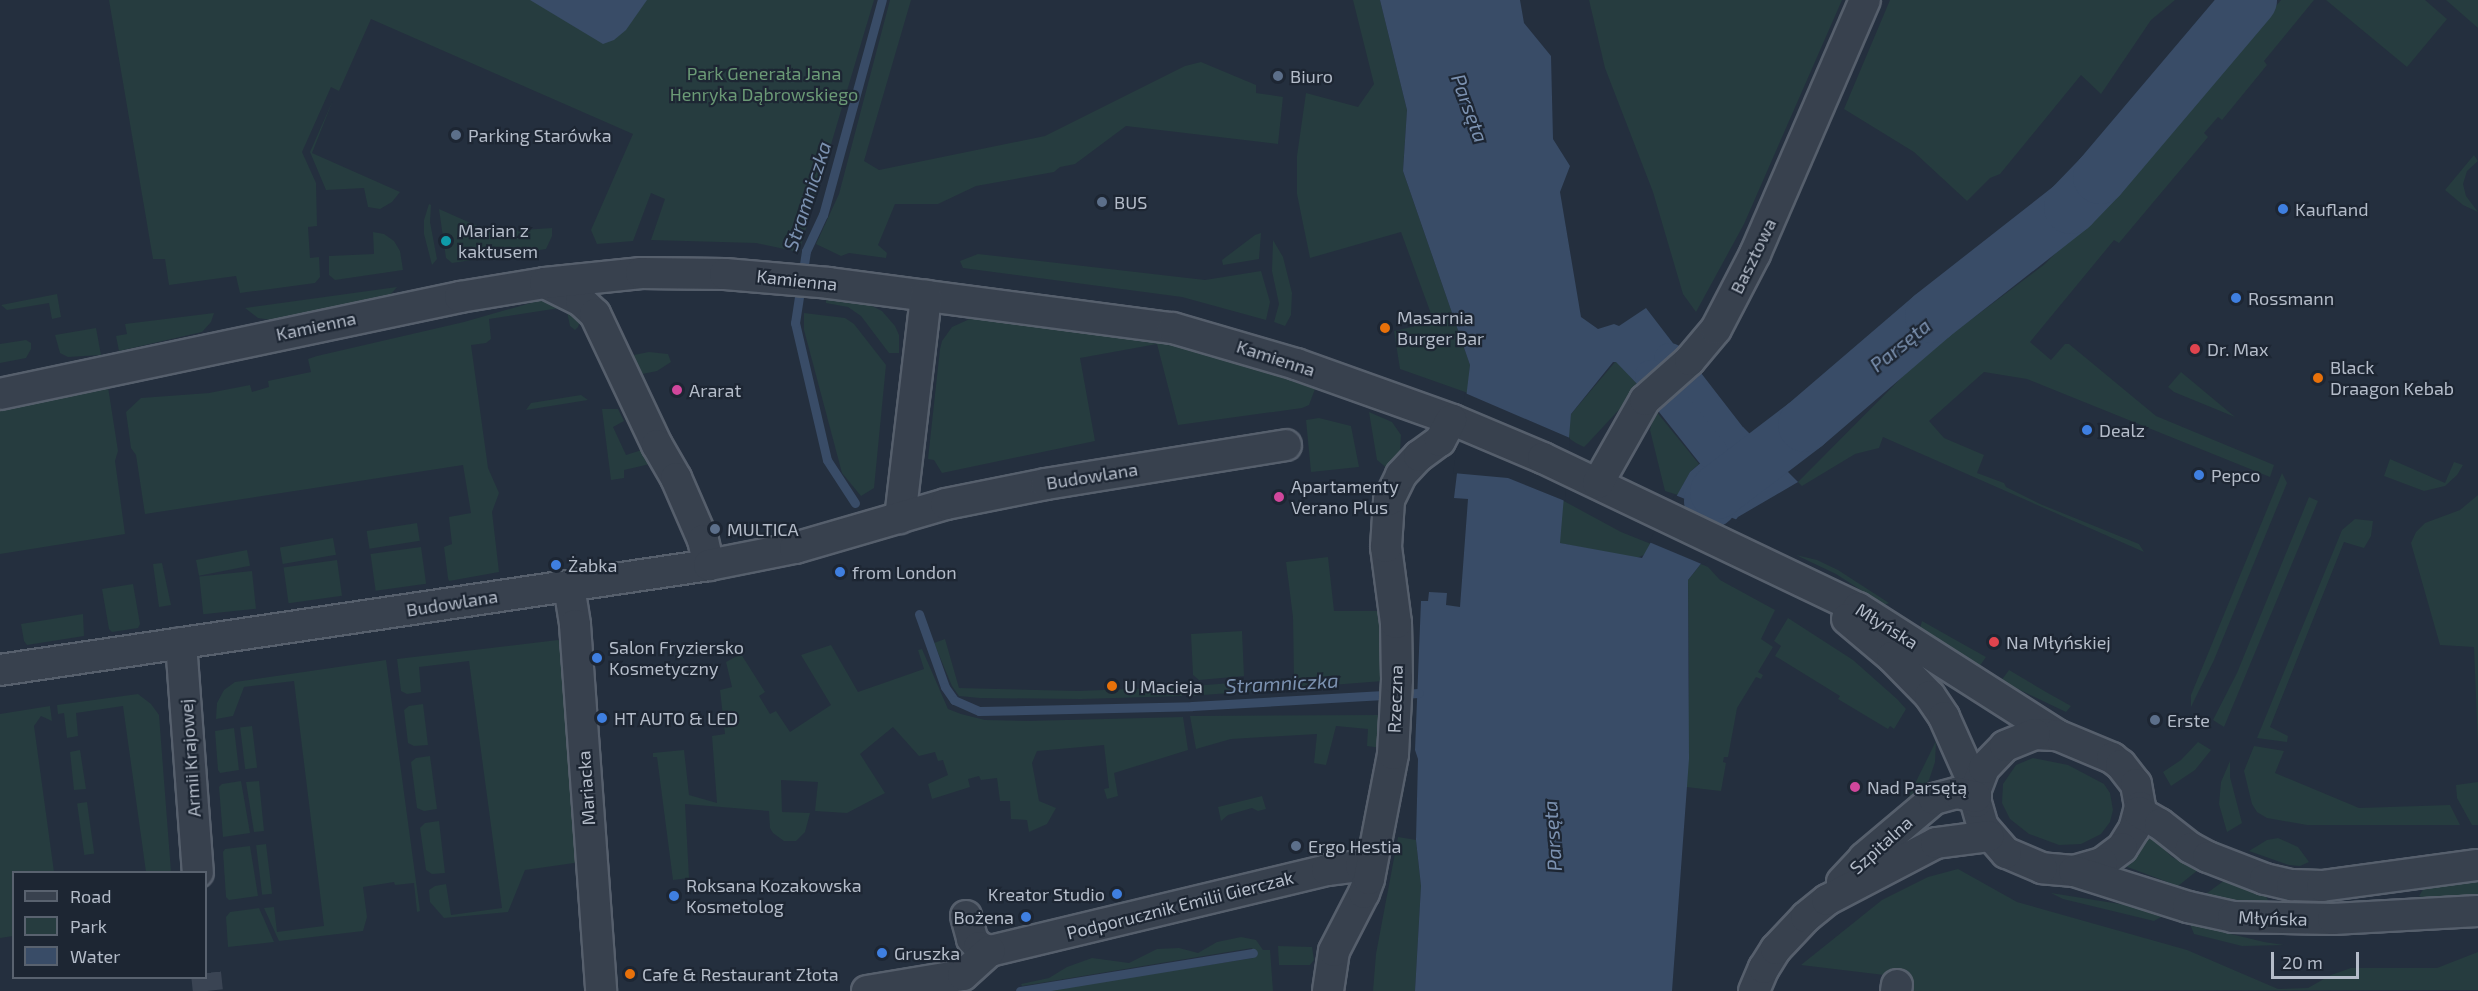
<!DOCTYPE html>
<meta charset="utf-8">
<style>
body{margin:0}
#map{position:relative;width:2478px;height:991px;overflow:hidden;background:#242f3e;font-family:"Exo 2",sans-serif}
div>[style]{position:absolute}
.green>*{inset:0;background:#263c3f;transform-origin:0 0}
.water>*{inset:0;background:#394c67}
.pier>*{inset:0;background:#242f3e}
.stream>*{height:9px;margin:-4.5px;padding:0 4.5px;transform-origin:4.5px;border-radius:4.5px;background:#394c67}
.canal>*{height:32px;margin:-16px;padding:0 16px;transform-origin:16px;border-radius:16px;background:#394c67}
.river>*{height:54px;margin:-27px;padding:0 27px;transform-origin:27px;border-radius:27px;background:#394c67}
.minor-tunnel>*{height:30px;margin-top:-15px;transform-origin:0;background:repeating-linear-gradient(90deg,#3a4453 0 30px,transparent 0 45px)}
.roads{filter:drop-shadow(2px 0 #565f6c) drop-shadow(-2px 0 #565f6c) drop-shadow(0 2px #565f6c) drop-shadow(0 -2px #565f6c)}
.minor>*{height:30px;margin:-15px;padding:0 15px;transform-origin:15px;border-radius:15px;background:#38414e}
.dots>*{width:16px;height:16px;translate:-50% -50%;box-sizing:border-box;border:3px solid #1d2633;border-radius:50%}
span{translate:-50% -50%;white-space:nowrap;text-align:center;line-height:1.15;-webkit-text-stroke:4.5px #1d2633;paint-order:stroke}
.park-label{font-size:18px;color:#6b9a76}
.poi-label{font-size:18px;color:#b4bcc9}
.left{translate:0 -50%;text-align:left}
.right{translate:-100% -50%;text-align:right}
.street-label{font-size:18px;color:#b4bcc9}
.water-label{font-size:20px;color:#7c92b1;font-style:italic}
.legend{position:absolute;left:12px;top:871px;width:195px;height:108px;box-sizing:border-box;background:#1d2633;border:2px solid #59626f;margin:0;padding:8px 10px;list-style:none;font-size:18px;color:#b4bcc9}
.legend li{display:flex;align-items:center;gap:12px;height:30px}
.legend b{width:30px;border:2px solid #59626f}
.scale{position:absolute;left:2271px;top:952px;width:88px;height:27px;box-sizing:border-box;border:3px solid #b4bcc9;border-top:0;padding-left:8px;font-size:18px;line-height:21px;white-space:nowrap;color:#b4bcc9;-webkit-text-stroke:4px #1d2633;paint-order:stroke}
</style>
<div id="map">
<div class="green">
<div style="clip-path:polygon(109px 0,874px 0,799px 252px,756px 243px,651px 240px,665px 199px,651px 193px,633px 241px,597px 244px,591px 230px,633px 134px,371px 19px,339px 91px,331px 87px,302px 152px,316px 183px,317px 226px,308px 227px,310px 258px,319px 257px,320px 277px,315px 283px,240px 293px,236px 276px,169px 285px,165px 259px,153px 259px)"></div>
<div style="clip-path:polygon(890px 0,911px 0,864px 161px,879px 170px,1045px 136px,1185px 66px,1201px 62px,1256px 85px,1256px 93px,1283px 97px,1278px 144px,1126px 126px,1075px 164px,1060px 167px,1054px 172px,976px 186px,938px 204px,895px 204px,878px 245px,887px 253px,886px 258px,849px 253px,841px 256px,816px 244px,839px 194px)"></div>
<div style="clip-path:polygon(1353px 0,1380px 0,1407px 110px,1403px 171px,1470px 365px,1468px 393px,1400px 369px,1394px 331px,1434px 322px,1401px 232px,1310px 258px,1297px 194px,1297px 156px,1306px 93px,1358px 107px,1374px 84px)"></div>
<div style="clip-path:polygon(1589px 0,1842px 0,1744px 224px,1696px 312px,1683px 294px,1653px 192px,1605px 68px)"></div>
<div style="clip-path:polygon(1890px 0,2175px 0,2151px 20px,2101px 94px,2081px 75px,2000px 174px,1990px 178px,1967px 201px,1914px 152px,1844px 109px)"></div>
<div style="clip-path:polygon(2281px 0,2314px 0,2264px 61px,2267px 65px,2222px 120px,2218px 117px,2204px 133px,2208px 137px,2119px 243px,2114px 240px,2030px 342px,2051px 360px,2065px 344px,2069px 344px,2156px 416px,2274px 465px,2270px 477px,2027px 379px,1984px 372px,1929px 421px,1944px 438px,1984px 455px,1977px 473px,2004px 483px,2006px 487px,2040px 504px,2139px 544px,2144px 552px,1883px 437px,1879px 448px,1855px 454px,1802px 486px,1798px 482px,1925px 354px,2045px 264px,2118px 189px)"></div>
<div style="clip-path:polygon(2326px 0,2425px 0,2447px 19px,2407px 67px)"></div>
<div style="clip-path:polygon(2446px 0,2478px 0,2478px 28px)"></div>
<div style="clip-path:polygon(333px 100px,312px 153px,400px 192px,392px 202px,380px 209px,368px 207px,364px 188px,326px 190px,310px 152px)"></div>
<div style="clip-path:polygon(2474px 155px,2478px 161px,2467px 171px,2463px 184px,2466px 196px,2478px 212px,2463px 205px,2445px 190px)"></div>
<div style="clip-path:polygon(429px 204px,431px 205px,430px 222px,437px 259px,432px 265px,424px 234px,424px 220px)"></div>
<div style="clip-path:polygon(439px 209px,491px 232px,552px 228px,552px 236px,546px 249px,452px 263px,446px 258px)"></div>
<div style="clip-path:polygon(373px 232px,384px 234px,394px 241px,400px 251px,403px 270px,335px 280px,329px 275px,329px 256px,374px 254px)"></div>
<div style="clip-path:polygon(1261px 233px,1259px 259px,1223px 265px,1222px 260px,1255px 235px)"></div>
<div style="clip-path:polygon(1273px 240px,1283px 257px,1292px 293px,1291px 315px,1285px 326px,1274px 322px,1279px 304px,1272px 271px)"></div>
<div style="clip-path:polygon(978px 254px,1205px 280px,1261px 271px,1270px 302px,1266px 320px,1182px 297px,963px 268px,960px 261px)"></div>
<div style="clip-path:polygon(397px 287px,391px 294px,271px 320px,258px 318px,245px 308px)"></div>
<div style="clip-path:polygon(57px 294px,61px 317px,52px 319px,49px 303px,7px 310px,1px 305px)"></div>
<div style="clip-path:polygon(555px 296px,576px 312px,580px 321px,578px 327px,575px 330px,570px 326px,566px 307px,489px 319px,491px 339px,486px 343px,471px 345px,488px 468px,499px 493px,492px 512px,499px 572px,449px 581px,448px 578px,444px 547px,452px 544px,449px 517px,471px 513px,463px 465px,145px 514px,136px 455px,131px 448px,126px 412px,141px 398px,209px 393px,250px 385px,252px 392px,269px 387px,268px 381px,311px 372px,308px 359px,317px 356px,464px 322px)"></div>
<div style="clip-path:polygon(826px 299px,868px 304px,882px 311px,895px 326px,899px 335px,899px 353px,889px 353px,861px 316px,848px 307px,826px 303px)"></div>
<div style="clip-path:polygon(214px 313px,211px 322px,202px 332px,119px 351px,116px 336px,127px 334px,125px 324px)"></div>
<div style="clip-path:polygon(804px 313px,845px 318px,854px 324px,886px 365px,874px 488px,861px 496px,842px 473px,804px 330px)"></div>
<div style="clip-path:polygon(972px 318px,1168px 343px,1243px 364px,1315px 389px,1309px 405px,1302px 408px,1178px 425px,1157px 344px,1080px 358px,1095px 441px,942px 473px,934px 460px,928px 459px,940px 349px,942px 341px,952px 327px)"></div>
<div style="clip-path:polygon(96px 328px,101px 355px,68px 357px,60px 353px,55px 335px)"></div>
<div style="clip-path:polygon(26px 340px,31px 343px,31px 349px,26px 358px,0 363px,0 344px)"></div>
<div style="clip-path:polygon(649px 352px,668px 354px,671px 362px,657px 371px,637px 375px,629px 356px)"></div>
<div style="clip-path:polygon(1616px 361px,1640px 387px,1589px 442px,1584px 447px,1576px 443px,1567px 437px,1571px 414px)"></div>
<div style="clip-path:polygon(2181px 372px,2235px 417px,2174px 392px,2168px 387px)"></div>
<div style="clip-path:polygon(108px 387px,118px 451px,115px 461px,125px 534px,0 554px,0 411px)"></div>
<div style="clip-path:polygon(581px 395px,588px 400px,526px 410px,531px 403px)"></div>
<div style="clip-path:polygon(602px 409px,618px 409px,624px 421px,613px 427px,626px 455px,645px 449px,654px 463px,624px 470px,624px 478px,611px 480px)"></div>
<div style="clip-path:polygon(1655px 410px,1699px 464px,1690px 472px,1678px 495px,1665px 491px,1650px 430px)"></div>
<div style="clip-path:polygon(1369px 412px,1392px 422px,1401px 435px,1400px 452px,1388px 469px,1377px 460px)"></div>
<div style="clip-path:polygon(1319px 418px,1351px 426px,1359px 467px,1311px 472px,1306px 420px)"></div>
<div style="clip-path:polygon(2390px 459px,2445px 483px,2454px 462px,2463px 465px,2457px 475px,2445px 486px,2424px 491px,2384px 476px)"></div>
<div style="clip-path:polygon(2282px 473px,2287px 483px,2214px 660px,2191px 707px,2191px 695px)"></div>
<div style="clip-path:polygon(2478px 495px,2478px 747px,2474px 647px,2440px 645px,2411px 543px,2416px 532px,2425px 523px,2460px 510px)"></div>
<div style="clip-path:polygon(2309px 497px,2318px 501px,2224px 727px,2213px 720px,2237px 673px)"></div>
<div style="clip-path:polygon(1562px 500px,1621px 532px,1651px 544px,1646px 554px,1637px 558px,1559px 543px)"></div>
<div style="clip-path:polygon(2355px 519px,2373px 521px,2371px 536px,2364px 548px,2344px 542px,2270px 727px,2288px 736px,2287px 742px,2257px 738px,2342px 530px)"></div>
<div style="left:417px;top:523px;width:18px;height:51px;rotate:81deg"></div>
<div style="left:333px;top:538px;width:17px;height:54px;rotate:80deg"></div>
<div style="left:421px;top:547px;width:37px;height:51px;rotate:82deg"></div>
<div style="left:247px;top:550px;width:16px;height:52px;rotate:79deg"></div>
<div style="clip-path:polygon(1796px 555px,1817px 560px,1838px 570px,1889px 603px,1884px 605px,1836px 574px)"></div>
<div style="clip-path:polygon(1328px 557px,1334px 611px,1382px 611px,1383px 681px,1190px 696px,1189px 689px,1194px 688px,1193px 686px,1294px 678px,1293px 617px,1286px 562px)"></div>
<div style="left:337px;top:560px;width:36px;height:54px;rotate:82deg"></div>
<div style="clip-path:polygon(162px 563px,171px 605px,159px 607px,153px 564px)"></div>
<div style="clip-path:polygon(1701px 564px,1708px 567px,1720px 580px,1775px 610px,1761px 639px,1773px 647px,1758px 672px,1763px 675px,1761px 679px,1756px 677px,1737px 708px,1728px 757px,1724px 757px,1723px 762px,1726px 763px,1721px 791px,1686px 787px,1689px 681px,1688px 580px)"></div>
<div style="left:252px;top:571px;width:38px;height:53px;rotate:84deg"></div>
<div style="clip-path:polygon(133px 584px,140px 624px,138px 628px,112px 632px,109px 629px,102px 589px)"></div>
<div style="clip-path:polygon(83px 614px,84px 636px,27px 645px,24px 641px,21px 624px)"></div>
<div style="clip-path:polygon(1788px 618px,1853px 660px,1897px 699px,1906px 709px,1894px 729px,1890px 726px,1888px 729px,1838px 699px,1840px 696px,1775px 656px,1781px 646px,1774px 641px)"></div>
<div style="clip-path:polygon(1922px 621px,1952px 638px,1986px 657px,1979px 667px,1920px 628px)"></div>
<div style="clip-path:polygon(1242px 631px,1244px 676px,1199px 680px,1193px 675px,1191px 634px)"></div>
<div style="clip-path:polygon(945px 639px,959px 688px,1078px 691px,1182px 687px,1182px 696px,1081px 699px,980px 698px,959px 696px,952px 686px,934px 643px)"></div>
<div style="clip-path:polygon(558px 640px,563px 643px,581px 862px,525px 870px,508px 912px,444px 918px,430px 902px,429px 890px,435px 886px,446px 884px,451px 915px,502px 908px,469px 661px,419px 667px,421px 692px,407px 694px,401px 691px,397px 659px)"></div>
<div style="clip-path:polygon(831px 645px,858px 692px,924px 669px,918px 650px,922px 649px,948px 709px,961px 714px,985px 720px,1028px 721px,1183px 717px,1188px 750px,1114px 773px,1118px 796px,1107px 799px,1104px 789px,1109px 788px,1104px 745px,1037px 751px,1032px 763px,1039px 801px,1056px 808px,1047px 824px,1029px 832px,1027px 820px,1011px 819px,1010px 801px,1000px 801px,997px 778px,981px 780px,979px 776px,968px 779px,970px 787px,932px 799px,928px 784px,948px 775px,943px 760px,938px 761px,935px 752px,919px 756px,893px 727px,860px 754px,885px 793px,847px 813px,815px 811px,818px 782px,781px 780px,782px 812px,810px 813px,805px 832px,796px 841px,784px 841px,773px 833px,770px 828px,769px 811px,685px 804px,689px 878px,673px 880px,657px 757px,653px 757px,653px 753px,684px 750px,689px 795px,717px 803px,712px 736px,725px 734px,720px 690px,732px 687px,726px 662px,741px 654px,765px 692px,759px 696px,770px 714px,776px 711px,790px 732px,831px 705px,801px 655px)"></div>
<div style="clip-path:polygon(386px 660px,420px 911px,417px 912px,414px 883px,395px 885px,394px 882px,363px 887px,367px 917px,363px 931px,279px 941px,264px 908px,274px 907px,277px 932px,324px 926px,294px 681px,244px 687px,233px 716px,216px 719px,217px 703px,224px 690px,235px 682px)"></div>
<div style="clip-path:polygon(2009px 670px,2046px 692px,2071px 706px,2066px 712px,2001px 681px)"></div>
<div style="clip-path:polygon(138px 694px,151px 704px,159px 715px,171px 872px,146px 872px,123px 706px,76px 713px,78px 736px,67px 738px,64px 713px,58px 714px,57px 705px)"></div>
<div style="clip-path:polygon(423px 704px,428px 745px,414px 746px,408px 743px,404px 710px,409px 706px)"></div>
<div style="clip-path:polygon(50px 706px,52px 721px,41px 716px,34px 726px,54px 872px,14px 872px,13px 936px,0 938px,0 714px)"></div>
<div style="clip-path:polygon(1382px 715px,1382px 748px,1367px 746px,1368px 729px,1336px 726px,1326px 765px,1314px 763px,1317px 734px,1231px 739px,1196px 749px,1190px 716px)"></div>
<div style="left:252px;top:726px;width:42px;height:12px;rotate:83deg"></div>
<div style="clip-path:polygon(234px 728px,239px 770px,220px 773px,218px 770px,215px 731px)"></div>
<div style="clip-path:polygon(1936px 741px,1935px 762px,1929px 780px,1904px 806px)"></div>
<div style="clip-path:polygon(2198px 742px,2211px 750px,2195px 770px,2171px 786px,2163px 772px,2181px 760px)"></div>
<div style="clip-path:polygon(2254px 746px,2284px 751px,2275px 773px,2359px 808px,2450px 805px,2460px 825px,2307px 825px,2267px 818px,2257px 812px,2252px 804px,2244px 771px)"></div>
<div style="clip-path:polygon(80px 750px,86px 789px,74px 790px,70px 752px)"></div>
<div style="clip-path:polygon(430px 756px,437px 809px,424px 811px,417px 808px,411px 762px,416px 758px)"></div>
<div style="clip-path:polygon(2033px 758px,2068px 765px,2104px 784px,2110px 793px,2113px 810px,2110px 822px,2101px 834px,2081px 844px,2059px 845px,2029px 834px,2010px 819px,2002px 803px,2003px 784px,2016px 765px)"></div>
<div style="clip-path:polygon(2230px 761px,2230px 777px,2242px 823px,2227px 832px,2219px 804px,2221px 782px)"></div>
<div style="clip-path:polygon(241px 781px,250px 833px,223px 837px,219px 787px,222px 784px)"></div>
<div style="clip-path:polygon(259px 781px,264px 831px,254px 832px,246px 782px)"></div>
<div style="clip-path:polygon(2478px 782px,2478px 825px,2472px 825px,2457px 798px,2456px 785px)"></div>
<div style="clip-path:polygon(1262px 796px,1266px 809px,1258px 811px,1252px 808px,1228px 815px,1221px 821px,1218px 807px)"></div>
<div style="left:87px;top:802px;width:52px;height:10px;rotate:82deg"></div>
<div style="clip-path:polygon(439px 821px,445px 873px,432px 874px,426px 870px,420px 828px,425px 823px)"></div>
<div style="clip-path:polygon(2150px 835px,2172px 857px,2198px 870px,2178px 886px,2117px 863px)"></div>
<div style="clip-path:polygon(1398px 837px,1416px 840px,1421px 886px,1415px 991px,1373px 991px,1376px 954px)"></div>
<div style="clip-path:polygon(2278px 838px,2298px 847px,2309px 862px,2300px 866px,2289px 865px,2249px 851px,2267px 840px)"></div>
<div style="left:266px;top:844px;width:50px;height:10px;rotate:83deg"></div>
<div style="clip-path:polygon(250px 846px,258px 896px,229px 900px,226px 897px,223px 852px,225px 849px)"></div>
<div style="clip-path:polygon(1958px 869px,2017px 902px,2187px 950px,2278px 989px,2308px 988px,2331px 975px,2351px 968px,2437px 968px,2478px 952px,2478px 990px,1899px 991px,1901px 977px,1801px 965px,1882px 900px,1928px 877px)"></div>
<div style="clip-path:polygon(2225px 880px,2265px 895px,2268px 900px,2266px 903px,2250px 905px,2203px 896px)"></div>
<div style="clip-path:polygon(2478px 881px,2478px 894px,2425px 899px,2419px 896px,2424px 888px)"></div>
<div style="clip-path:polygon(2051px 893px,2126px 905px,2163px 916px,2154px 921px,2063px 899px)"></div>
<div style="clip-path:polygon(259px 908px,274px 942px,228px 947px,226px 917px,230px 912px)"></div>
<div style="clip-path:polygon(2190px 924px,2264px 942px,2284px 945px,2242px 946px,2194px 934px)"></div>
<div style="clip-path:polygon(1241px 937px,1256px 940px,1263px 950px,1270px 950px,1273px 991px,1041px 991px,1253px 958px,1252px 948px,1022px 986px,1021px 984px,1049px 978px,1067px 967px,1092px 958px,1129px 963px,1157px 949px,1179px 948px,1198px 953px,1217px 942px)"></div>
<div style="clip-path:polygon(1278px 946px,1312px 947px,1314px 960px,1310px 965px,1279px 965px)"></div>
</div>
<div class="water">
<div style="clip-path:polygon(530px 0,647px 0,626px 30px,614px 40px,603px 44px)"></div>
<div style="clip-path:polygon(1380px 0,1520px 0,1524px 23px,1551px 56px,1553px 139px,1570px 166px,1560px 192px,1581px 317px,1598px 329px,1614px 324px,1619px 326px,1646px 308px,1679px 351px,1640px 387px,1616px 362px,1613px 362px,1571px 414px,1560px 543px,1642px 558px,1690px 472px,1743px 427px,1798px 482px,1738px 517px,1688px 580px,1689px 759px,1672px 991px,1415px 991px,1421px 886px,1416px 840px,1418px 759px,1415px 750px,1421px 601px,1428px 601px,1429px 592px,1447px 593px,1446px 605px,1460px 607px,1468px 499px,1454px 498px,1470px 365px,1403px 171px,1407px 110px)"></div>
</div>
<div class="pier">
<div style="clip-path:polygon(1465px 393px,1570px 438px,1565px 501px,1508px 478px,1453px 473px)"></div>
<div style="clip-path:polygon(1675px 495px,1740px 521px,1704px 565px,1649px 542px)"></div>
</div>
<div class="stream">
<div style="left:855px;top:503px;width:51px;rotate:-123.1deg"></div>
<div style="left:827px;top:460px;width:141px;rotate:-103.1deg"></div>
<div style="left:795px;top:323px;width:73px;rotate:-81.3deg"></div>
<div style="left:806px;top:251px;width:40px;rotate:-65deg"></div>
<div style="left:823px;top:215px;width:223px;rotate:-74.7deg"></div>
<div style="left:919px;top:614px;width:77px;rotate:70.4deg"></div>
<div style="left:945px;top:687px;width:16px;rotate:55deg"></div>
<div style="left:954px;top:700px;width:27px;rotate:24deg"></div>
<div style="left:979px;top:711px;width:213px;rotate:-1.3deg"></div>
<div style="left:1192px;top:706px;width:227px;rotate:-3.3deg"></div>
<div style="left:1020px;top:991px;width:236px;rotate:-9.3deg"></div>
</div>
<div class="canal">
<div style="left:1670px;top:359px;width:100px;rotate:52.3deg"></div>
<div style="left:1651px;top:376px;width:98px;rotate:51.6deg"></div>
</div>
<div class="river">
<div style="left:1711px;top:501px;width:11px;rotate:-56deg"></div>
<div style="left:1717px;top:492px;width:111px;rotate:-37.3deg"></div>
<div style="left:1805px;top:425px;width:167px;rotate:-40.6deg"></div>
<div style="left:1932px;top:316px;width:177px;rotate:-38.1deg"></div>
<div style="left:2071px;top:207px;width:42px;rotate:-46deg"></div>
<div style="left:2100px;top:177px;width:232px;rotate:-49.7deg"></div>
</div>
<div class="minor-tunnel">
<div style="left:206px;top:973px;width:18px;rotate:84deg"></div>
</div>
<div class="roads">
<div class="minor">
<div style="left:545px;top:283px;width:40px;rotate:26.6deg"></div>
<div style="left:581px;top:301px;width:19px;rotate:43deg"></div>
<div style="left:595px;top:314px;width:145px;rotate:64.7deg"></div>
<div style="left:657px;top:445px;width:38px;rotate:60deg"></div>
<div style="left:676px;top:478px;width:68px;rotate:66.5deg"></div>
<div style="left:703px;top:540px;width:26px;rotate:77deg"></div>
<div style="left:0;top:394px;width:470px;rotate:-11.9deg"></div>
<div style="left:460px;top:297px;width:86px;rotate:-9.4deg"></div>
<div style="left:545px;top:283px;width:97px;rotate:-5.9deg"></div>
<div style="left:641px;top:273px;width:84px;rotate:0.7deg"></div>
<div style="left:725px;top:274px;width:104px;rotate:4.9deg"></div>
<div style="left:829px;top:283px;width:347px;rotate:7.5deg"></div>
<div style="left:1173px;top:328px;width:128px;rotate:16.3deg"></div>
<div style="left:1296px;top:364px;width:167px;rotate:19.6deg"></div>
<div style="left:1453px;top:420px;width:98px;rotate:22.9deg"></div>
<div style="left:1543px;top:458px;width:349px;rotate:25.5deg"></div>
<div style="left:1858px;top:608px;width:236px;rotate:32.5deg"></div>
<div style="left:1598px;top:483px;width:95px;rotate:-60.5deg"></div>
<div style="left:1645px;top:400px;width:60px;rotate:-41.6deg"></div>
<div style="left:1690px;top:360px;width:40px;rotate:-50deg"></div>
<div style="left:1716px;top:329px;width:85px;rotate:-62.5deg"></div>
<div style="left:1755px;top:254px;width:277px;rotate:-66.6deg"></div>
<div style="left:900px;top:518px;width:224px;rotate:-83.3deg"></div>
<div style="left:569px;top:586px;width:39px;rotate:81deg"></div>
<div style="left:575px;top:625px;width:367px;rotate:85.9deg"></div>
<div style="left:1847px;top:619px;width:59px;rotate:40.2deg"></div>
<div style="left:1892px;top:657px;width:54px;rotate:45.7deg"></div>
<div style="left:1930px;top:696px;width:25px;rotate:56deg"></div>
<div style="left:1944px;top:717px;width:79px;rotate:66deg"></div>
<div style="left:181px;top:643px;width:230px;rotate:85.8deg"></div>
<div style="left:0;top:670px;width:717px;rotate:-8.42deg"></div>
<div style="left:709px;top:565px;width:88px;rotate:-11.2deg"></div>
<div style="left:795px;top:548px;width:157px;rotate:-16.2deg"></div>
<div style="left:946px;top:504px;width:102px;rotate:-11.3deg"></div>
<div style="left:1046px;top:484px;width:243px;rotate:-9.2deg"></div>
<div style="left:2035px;top:734px;width:22px;rotate:3deg"></div>
<div style="left:2057px;top:735px;width:60px;rotate:22.7deg"></div>
<div style="left:2112px;top:758px;width:11px;rotate:38deg"></div>
<div style="left:2121px;top:765px;width:24px;rotate:52deg"></div>
<div style="left:2136px;top:784px;width:23px;rotate:80deg"></div>
<div style="left:2140px;top:807px;width:23px;rotate:105deg"></div>
<div style="left:2134px;top:829px;width:22px;rotate:122deg"></div>
<div style="left:2122px;top:848px;width:25px;rotate:143deg"></div>
<div style="left:2102px;top:863px;width:29px;rotate:164deg"></div>
<div style="left:2074px;top:871px;width:32px;rotate:-175deg"></div>
<div style="left:2042px;top:868px;width:39px;rotate:-157deg"></div>
<div style="left:2006px;top:853px;width:35px;rotate:-131deg"></div>
<div style="left:1983px;top:827px;width:26px;rotate:-106deg"></div>
<div style="left:1976px;top:802px;width:13px;rotate:-90deg"></div>
<div style="left:1976px;top:789px;width:22px;rotate:-69deg"></div>
<div style="left:1984px;top:768px;width:30px;rotate:-46deg"></div>
<div style="left:2005px;top:746px;width:32px;rotate:-22deg"></div>
<div style="left:2139px;top:812px;width:24px;rotate:30deg"></div>
<div style="left:2160px;top:824px;width:39px;rotate:38deg"></div>
<div style="left:2191px;top:848px;width:19px;rotate:28deg"></div>
<div style="left:2208px;top:857px;width:61px;rotate:21.1deg"></div>
<div style="left:2265px;top:879px;width:28px;rotate:13deg"></div>
<div style="left:2292px;top:885px;width:30px;rotate:2deg"></div>
<div style="left:2322px;top:886px;width:157px;rotate:-7.7deg"></div>
<div style="left:2074px;top:871px;width:120px;rotate:17.5deg"></div>
<div style="left:2188px;top:907px;width:46px;rotate:12.5deg"></div>
<div style="left:2233px;top:917px;width:100px;rotate:1.1deg"></div>
<div style="left:2333px;top:919px;width:145px;rotate:-3.2deg"></div>
<div style="left:1842px;top:882px;width:33px;rotate:-47deg"></div>
<div style="left:1864px;top:858px;width:92px;rotate:-40.1deg"></div>
<div style="left:1934px;top:799px;width:24px;rotate:-15deg"></div>
<div style="left:1957px;top:793px;width:19px;rotate:12deg"></div>
<div style="left:966px;top:916px;width:24px;rotate:75deg"></div>
<div style="left:972px;top:939px;width:11px;rotate:49deg"></div>
<div style="left:979px;top:947px;width:12px;rotate:20deg"></div>
<div style="left:990px;top:951px;width:347px;rotate:-13.5deg"></div>
<div style="left:1327px;top:870px;width:34px;rotate:-7deg"></div>
<div style="left:1361px;top:866px;width:10px;rotate:11deg"></div>
<div style="left:867px;top:991px;width:97px;rotate:-9.5deg"></div>
<div style="left:963px;top:975px;width:36px;rotate:-42deg"></div>
<div style="left:1328px;top:991px;width:40px;rotate:-81.5deg"></div>
<div style="left:1334px;top:951px;width:65px;rotate:-62.7deg"></div>
<div style="left:1364px;top:893px;width:15px;rotate:-70deg"></div>
<div style="left:1369px;top:879px;width:127px;rotate:-79.1deg"></div>
<div style="left:1393px;top:754px;width:75px;rotate:-86.9deg"></div>
<div style="left:1397px;top:679px;width:56px;rotate:-91deg"></div>
<div style="left:1396px;top:623px;width:77px;rotate:-97.5deg"></div>
<div style="left:1386px;top:547px;width:47px;rotate:-86.3deg"></div>
<div style="left:1389px;top:500px;width:28px;rotate:-64deg"></div>
<div style="left:1401px;top:475px;width:26px;rotate:-47deg"></div>
<div style="left:1419px;top:456px;width:26px;rotate:-36deg"></div>
<div style="left:1440px;top:441px;width:24px;rotate:-62deg"></div>
<div style="left:1754px;top:991px;width:25px;rotate:-67deg"></div>
<div style="left:1764px;top:968px;width:22px;rotate:-58deg"></div>
<div style="left:1776px;top:949px;width:44px;rotate:-46.8deg"></div>
<div style="left:1806px;top:917px;width:27px;rotate:-39deg"></div>
<div style="left:1827px;top:900px;width:123px;rotate:-27.6deg"></div>
<div style="left:1936px;top:843px;width:53px;rotate:-7.5deg"></div>
<div style="left:1896px;top:991px;width:6px;rotate:-81deg"></div>
</div>
</div>
<div class="dots">
<div style="left:1278px;top:76px;background:#5c6f8a"></div>
<div style="left:456px;top:135px;background:#5c6f8a"></div>
<div style="left:1102px;top:202px;background:#5c6f8a"></div>
<div style="left:2283px;top:209px;background:#3f7fe0"></div>
<div style="left:446px;top:241px;background:#0f9aa8"></div>
<div style="left:2236px;top:298px;background:#3f7fe0"></div>
<div style="left:1385px;top:328px;background:#e8710a"></div>
<div style="left:2195px;top:349px;background:#e0444e"></div>
<div style="left:2318px;top:378px;background:#e8710a"></div>
<div style="left:677px;top:390px;background:#d1479c"></div>
<div style="left:2087px;top:430px;background:#3f7fe0"></div>
<div style="left:2199px;top:475px;background:#3f7fe0"></div>
<div style="left:1279px;top:497px;background:#d1479c"></div>
<div style="left:715px;top:529px;background:#5c6f8a"></div>
<div style="left:556px;top:565px;background:#3f7fe0"></div>
<div style="left:840px;top:572px;background:#3f7fe0"></div>
<div style="left:1994px;top:642px;background:#e0444e"></div>
<div style="left:597px;top:658px;background:#3f7fe0"></div>
<div style="left:1112px;top:686px;background:#e8710a"></div>
<div style="left:602px;top:718px;background:#3f7fe0"></div>
<div style="left:2155px;top:720px;background:#5c6f8a"></div>
<div style="left:1855px;top:787px;background:#d1479c"></div>
<div style="left:1296px;top:846px;background:#5c6f8a"></div>
<div style="left:1117px;top:894px;background:#3f7fe0"></div>
<div style="left:674px;top:896px;background:#3f7fe0"></div>
<div style="left:1026px;top:917px;background:#3f7fe0"></div>
<div style="left:882px;top:953px;background:#3f7fe0"></div>
<div style="left:630px;top:974px;background:#e8710a"></div>
</div>
<div class="park-label">
<span style="left:764px;top:84px">Park Generała Jana<br>Henryka Dąbrowskiego</span>
</div>
<div class="poi-label">
<span class="left" style="left:1290px;top:76px">Biuro</span>
<span class="left" style="left:468px;top:135px">Parking Starówka</span>
<span class="left" style="left:1114px;top:202px">BUS</span>
<span class="left" style="left:2295px;top:209px">Kaufland</span>
<span class="left" style="left:458px;top:241px">Marian z<br>kaktusem</span>
<span class="left" style="left:2248px;top:298px">Rossmann</span>
<span class="left" style="left:1397px;top:328px">Masarnia<br>Burger Bar</span>
<span class="left" style="left:2207px;top:349px">Dr. Max</span>
<span class="left" style="left:2330px;top:378px">Black<br>Draagon Kebab</span>
<span class="left" style="left:689px;top:390px">Ararat</span>
<span class="left" style="left:2099px;top:430px">Dealz</span>
<span class="left" style="left:2211px;top:475px">Pepco</span>
<span class="left" style="left:1291px;top:497px">Apartamenty<br>Verano Plus</span>
<span class="left" style="left:727px;top:529px">MULTICA</span>
<span class="left" style="left:568px;top:565px">Żabka</span>
<span class="left" style="left:852px;top:572px">from London</span>
<span class="left" style="left:2006px;top:642px">Na Młyńskiej</span>
<span class="left" style="left:609px;top:658px">Salon Fryziersko<br>Kosmetyczny</span>
<span class="left" style="left:1124px;top:686px">U Macieja</span>
<span class="left" style="left:614px;top:718px">HT AUTO &amp; LED</span>
<span class="left" style="left:2167px;top:720px">Erste</span>
<span class="left" style="left:1867px;top:787px">Nad Parsętą</span>
<span class="left" style="left:1308px;top:846px">Ergo Hestia</span>
<span class="left" style="left:686px;top:896px">Roksana Kozakowska<br>Kosmetolog</span>
<span class="right" style="left:1105px;top:894px">Kreator Studio</span>
<span class="right" style="left:1014px;top:917px">Bożena</span>
<span class="left" style="left:894px;top:953px">Gruszka</span>
<span class="left" style="left:642px;top:974px">Cafe &amp; Restaurant Złota</span>
</div>
<div class="street-label">
<span style="left:1753px;top:256px;rotate:-64deg">Basztowa</span>
<span style="left:797px;top:280px;rotate:6deg">Kamienna</span>
<span style="left:316px;top:326px;rotate:-12deg">Kamienna</span>
<span style="left:1276px;top:358px;rotate:18deg">Kamienna</span>
<span style="left:1092px;top:476px;rotate:-9deg">Budowlana</span>
<span style="left:452px;top:603px;rotate:-9deg">Budowlana</span>
<span style="left:1887px;top:626px;rotate:32deg">Młyńska</span>
<span style="left:1395px;top:699px;rotate:-88deg">Rzeczna</span>
<span style="left:190px;top:758px;rotate:-94deg">Armii Krajowej</span>
<span style="left:586px;top:788px;rotate:-94deg">Mariacka</span>
<span style="left:1881px;top:845px;rotate:-42deg">Szpitalna</span>
<span style="left:1180px;top:905px;rotate:-14deg">Podporucznik Emilii Gierczak</span>
<span style="left:2273px;top:918px;rotate:2deg">Młyńska</span>
</div>
<div class="water-label">
<span style="left:1470px;top:108px;rotate:70deg">Parsęta</span>
<span style="left:807px;top:196px;rotate:-72deg">Stramniczka</span>
<span style="left:1900px;top:345px;rotate:-39deg">Parsęta</span>
<span style="left:1282px;top:683px;rotate:-3deg">Stramniczka</span>
<span style="left:1552px;top:836px;rotate:-94deg">Parsęta</span>
</div>
<ul class="legend">
<li><b style="height:8px;background:#38414e"></b>Road</li>
<li><b style="height:16px;background:#263c3f"></b>Park</li>
<li><b style="height:16px;background:#394c67"></b>Water</li>
</ul>
<div class="scale">20 m</div>
</div>
